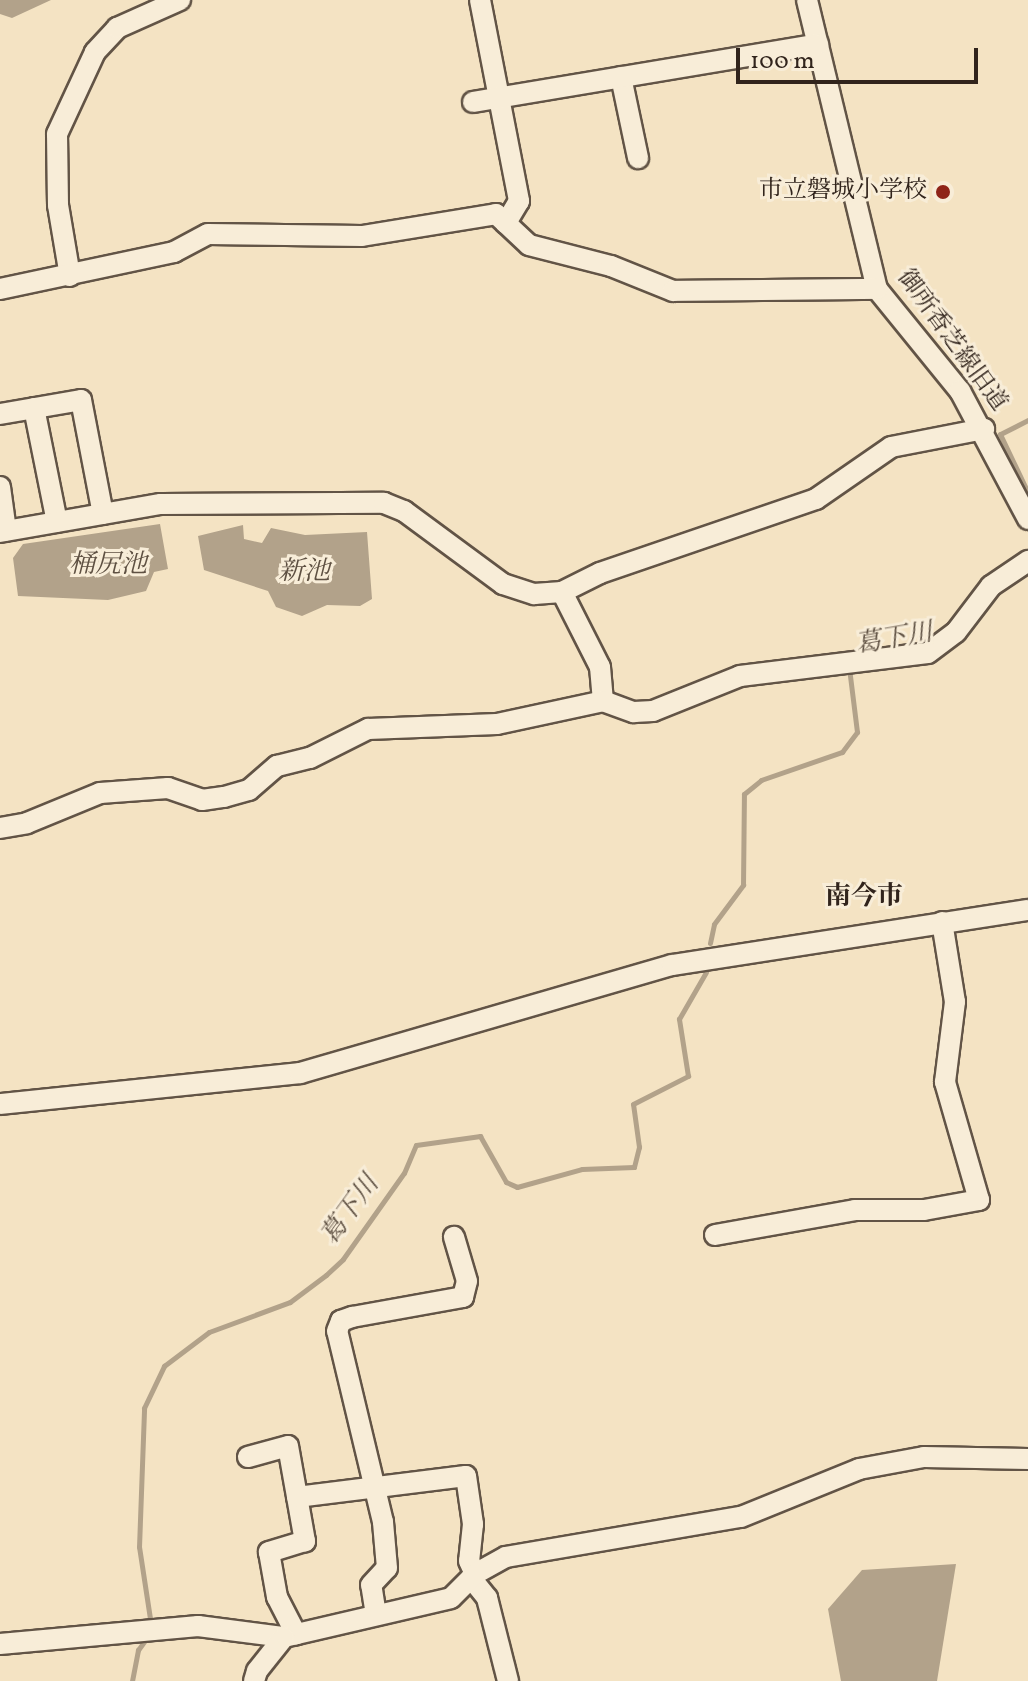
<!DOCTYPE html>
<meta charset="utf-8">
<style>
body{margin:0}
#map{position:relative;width:1028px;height:1681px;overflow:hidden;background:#f4e3c3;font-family:Vollkorn,"Noto Serif JP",serif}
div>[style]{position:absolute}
.water>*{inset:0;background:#b2a28a}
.stream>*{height:5px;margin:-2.5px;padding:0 2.5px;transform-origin:2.5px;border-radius:2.5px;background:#b2a28a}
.roads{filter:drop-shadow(2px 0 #625446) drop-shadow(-2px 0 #625446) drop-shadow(0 2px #625446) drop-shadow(0 -2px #625446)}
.minor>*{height:20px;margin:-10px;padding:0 10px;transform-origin:10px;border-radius:10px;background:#f8edd8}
.dots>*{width:22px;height:22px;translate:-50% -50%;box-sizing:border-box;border:4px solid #f8edd8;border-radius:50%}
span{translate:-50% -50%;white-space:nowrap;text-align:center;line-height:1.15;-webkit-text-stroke:6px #f8edd8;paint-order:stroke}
.poi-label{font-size:24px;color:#31241c}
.right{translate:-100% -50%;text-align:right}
.street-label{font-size:24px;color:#31241c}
.water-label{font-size:26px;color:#5e5042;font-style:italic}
.neighbourhood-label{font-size:26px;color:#31241c;font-weight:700}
.scale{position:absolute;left:736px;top:48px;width:242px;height:36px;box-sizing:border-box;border:4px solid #31241c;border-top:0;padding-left:10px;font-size:24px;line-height:28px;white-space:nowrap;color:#31241c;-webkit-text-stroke:6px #f8edd8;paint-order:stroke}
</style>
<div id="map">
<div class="water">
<div style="clip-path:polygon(0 0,51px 0,12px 18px,0 14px)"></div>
<div style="clip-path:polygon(160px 524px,168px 569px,154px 572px,146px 591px,108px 600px,18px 596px,13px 558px,23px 544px)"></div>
<div style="clip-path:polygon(243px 525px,244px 539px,262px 543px,271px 528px,305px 535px,367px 532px,372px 599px,360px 606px,327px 605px,302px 616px,276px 607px,268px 591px,204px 570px,198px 536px)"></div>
<div style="clip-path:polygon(956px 1564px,937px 1681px,841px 1681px,828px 1609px,862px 1570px)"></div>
</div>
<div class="stream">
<div style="left:1028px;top:420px;width:31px;rotate:153deg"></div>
<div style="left:1000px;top:434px;width:65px;rotate:64.6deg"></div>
<div style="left:934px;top:658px;width:37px;rotate:-36deg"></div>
<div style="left:710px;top:943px;width:19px;rotate:-78deg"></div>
<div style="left:714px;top:924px;width:49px;rotate:-53.4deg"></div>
<div style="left:743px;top:885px;width:91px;rotate:-89.4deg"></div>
<div style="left:744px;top:794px;width:22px;rotate:-39deg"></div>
<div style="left:761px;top:780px;width:86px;rotate:-19.1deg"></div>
<div style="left:842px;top:752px;width:25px;rotate:-53deg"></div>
<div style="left:857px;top:732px;width:64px;rotate:-97.1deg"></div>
<div style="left:151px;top:1625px;width:79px;rotate:-98.7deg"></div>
<div style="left:139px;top:1547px;width:139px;rotate:-87.9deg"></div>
<div style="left:144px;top:1408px;width:47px;rotate:-64.5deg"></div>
<div style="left:164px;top:1366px;width:56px;rotate:-37.1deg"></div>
<div style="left:209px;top:1332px;width:86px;rotate:-20.3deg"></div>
<div style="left:290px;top:1302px;width:45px;rotate:-36.9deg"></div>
<div style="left:326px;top:1275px;width:23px;rotate:-43deg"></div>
<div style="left:343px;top:1259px;width:105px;rotate:-54.7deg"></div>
<div style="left:404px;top:1173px;width:30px;rotate:-67deg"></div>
<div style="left:416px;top:1145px;width:65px;rotate:-8deg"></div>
<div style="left:480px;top:1136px;width:53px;rotate:60.5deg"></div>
<div style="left:506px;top:1182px;width:12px;rotate:24deg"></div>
<div style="left:517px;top:1187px;width:67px;rotate:-15.5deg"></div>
<div style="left:582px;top:1169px;width:52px;rotate:-2.2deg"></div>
<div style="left:634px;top:1167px;width:21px;rotate:-76deg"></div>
<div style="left:639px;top:1147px;width:43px;rotate:-97.9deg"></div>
<div style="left:633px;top:1104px;width:62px;rotate:-27deg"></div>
<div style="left:688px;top:1076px;width:58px;rotate:-99deg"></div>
<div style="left:679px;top:1019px;width:54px;rotate:-60.1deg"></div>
<div style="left:132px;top:1681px;width:32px;rotate:-79deg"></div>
<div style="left:138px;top:1650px;width:19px;rotate:-54deg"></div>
</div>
<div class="roads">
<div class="minor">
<div style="left:480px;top:0;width:205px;rotate:79deg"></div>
<div style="left:519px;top:201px;width:26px;rotate:121deg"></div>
<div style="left:807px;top:0;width:297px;rotate:76.4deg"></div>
<div style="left:877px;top:289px;width:132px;rotate:50.9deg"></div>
<div style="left:960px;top:391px;width:145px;rotate:62deg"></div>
<div style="left:621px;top:77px;width:83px;rotate:78.1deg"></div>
<div style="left:473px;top:102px;width:350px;rotate:-9.5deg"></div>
<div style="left:70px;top:276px;width:72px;rotate:-99.6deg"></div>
<div style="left:58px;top:205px;width:71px;rotate:-90.8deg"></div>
<div style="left:57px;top:134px;width:90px;rotate:-65.1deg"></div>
<div style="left:95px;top:52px;width:33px;rotate:-47deg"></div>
<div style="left:117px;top:28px;width:69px;rotate:-24deg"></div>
<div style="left:0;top:289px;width:178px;rotate:-12deg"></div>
<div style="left:174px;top:252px;width:38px;rotate:-28deg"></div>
<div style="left:208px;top:234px;width:154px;rotate:0.7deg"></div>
<div style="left:362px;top:236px;width:136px;rotate:-9.3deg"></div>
<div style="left:496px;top:214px;width:45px;rotate:43.2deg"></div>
<div style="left:529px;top:245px;width:85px;rotate:14.4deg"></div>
<div style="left:611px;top:266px;width:67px;rotate:22deg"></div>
<div style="left:673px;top:291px;width:204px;rotate:-0.6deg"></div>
<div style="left:34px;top:408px;width:116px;rotate:78.6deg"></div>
<div style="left:0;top:414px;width:82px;rotate:-9.8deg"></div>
<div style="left:81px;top:400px;width:116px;rotate:79.1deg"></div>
<div style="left:0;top:487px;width:44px;rotate:82.2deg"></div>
<div style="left:0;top:532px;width:163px;rotate:-9.9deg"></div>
<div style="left:161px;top:504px;width:223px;rotate:-0.3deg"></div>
<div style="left:384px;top:503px;width:22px;rotate:22deg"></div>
<div style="left:404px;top:511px;width:123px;rotate:36.4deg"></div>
<div style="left:503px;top:584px;width:33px;rotate:18deg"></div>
<div style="left:534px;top:594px;width:28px;rotate:-4deg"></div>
<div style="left:562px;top:592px;width:42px;rotate:-26.6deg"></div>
<div style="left:600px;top:573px;width:228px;rotate:-18.9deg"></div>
<div style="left:816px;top:499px;width:91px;rotate:-34.7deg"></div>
<div style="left:891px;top:447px;width:95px;rotate:-11deg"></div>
<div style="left:562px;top:592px;width:84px;rotate:63.1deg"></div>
<div style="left:600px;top:667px;width:34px;rotate:85deg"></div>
<div style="left:0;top:828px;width:27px;rotate:-10deg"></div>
<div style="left:27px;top:823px;width:79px;rotate:-22.3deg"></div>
<div style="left:100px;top:793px;width:68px;rotate:-4.2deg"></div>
<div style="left:168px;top:788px;width:36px;rotate:19deg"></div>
<div style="left:202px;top:800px;width:22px;rotate:-8deg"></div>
<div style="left:224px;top:797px;width:26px;rotate:-16deg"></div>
<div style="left:249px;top:790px;width:37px;rotate:-41deg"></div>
<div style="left:277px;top:766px;width:34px;rotate:-14deg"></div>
<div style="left:310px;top:758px;width:65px;rotate:-26.6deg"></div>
<div style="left:368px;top:729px;width:129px;rotate:-2.2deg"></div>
<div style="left:497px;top:724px;width:108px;rotate:-12.2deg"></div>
<div style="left:603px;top:701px;width:33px;rotate:20deg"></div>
<div style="left:634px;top:712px;width:19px;rotate:-3deg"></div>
<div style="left:653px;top:711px;width:94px;rotate:-21.9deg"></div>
<div style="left:740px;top:676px;width:189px;rotate:-7deg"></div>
<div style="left:928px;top:653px;width:35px;rotate:-37deg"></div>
<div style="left:956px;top:632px;width:58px;rotate:-52.7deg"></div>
<div style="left:991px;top:586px;width:45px;rotate:-34deg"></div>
<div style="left:0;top:1104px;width:302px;rotate:-5.9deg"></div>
<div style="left:300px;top:1073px;width:387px;rotate:-16.2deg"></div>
<div style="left:672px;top:965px;width:360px;rotate:-8.8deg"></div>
<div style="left:715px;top:1235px;width:142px;rotate:-10.1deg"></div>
<div style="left:855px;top:1210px;width:69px"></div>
<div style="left:924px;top:1210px;width:56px;rotate:-10.3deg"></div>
<div style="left:979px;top:1200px;width:123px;rotate:-106.1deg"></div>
<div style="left:945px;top:1082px;width:81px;rotate:-82.9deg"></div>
<div style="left:955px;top:1002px;width:81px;rotate:-99.2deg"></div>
<div style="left:248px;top:1457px;width:41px;rotate:-15.4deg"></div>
<div style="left:288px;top:1446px;width:97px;rotate:79.9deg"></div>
<div style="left:305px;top:1541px;width:38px;rotate:163deg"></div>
<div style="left:269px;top:1552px;width:46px;rotate:79.9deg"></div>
<div style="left:277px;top:1597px;width:42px;rotate:62.8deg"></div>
<div style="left:297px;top:1497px;width:170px;rotate:-7.1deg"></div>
<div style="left:466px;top:1476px;width:49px;rotate:81.7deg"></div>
<div style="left:473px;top:1524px;width:37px;rotate:96deg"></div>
<div style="left:469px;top:1561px;width:14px;rotate:65deg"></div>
<div style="left:471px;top:1578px;width:26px;rotate:51deg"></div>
<div style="left:487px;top:1598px;width:86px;rotate:75.8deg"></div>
<div style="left:376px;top:1615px;width:30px;rotate:-99deg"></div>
<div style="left:371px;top:1585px;width:23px;rotate:-47deg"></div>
<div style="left:387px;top:1568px;width:46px;rotate:-95deg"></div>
<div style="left:383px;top:1522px;width:196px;rotate:-103.5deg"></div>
<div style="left:337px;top:1331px;width:11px;rotate:-68deg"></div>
<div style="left:341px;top:1321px;width:12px;rotate:-20deg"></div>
<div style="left:352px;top:1317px;width:113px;rotate:-10.2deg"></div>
<div style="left:463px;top:1297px;width:16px;rotate:-76deg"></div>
<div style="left:467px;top:1281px;width:46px;rotate:-106.5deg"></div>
<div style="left:0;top:1644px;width:199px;rotate:-5.2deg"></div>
<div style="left:198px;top:1626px;width:87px;rotate:7.3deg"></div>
<div style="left:284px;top:1637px;width:171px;rotate:-13.1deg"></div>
<div style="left:451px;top:1598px;width:34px;rotate:-45deg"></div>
<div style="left:475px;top:1574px;width:35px;rotate:-29deg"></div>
<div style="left:506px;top:1557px;width:238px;rotate:-9.7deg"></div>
<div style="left:741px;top:1517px;width:127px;rotate:-22.1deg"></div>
<div style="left:859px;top:1469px;width:66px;rotate:-10.5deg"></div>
<div style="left:924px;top:1457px;width:104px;rotate:1.1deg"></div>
<div style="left:254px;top:1681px;width:10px;rotate:-73deg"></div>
<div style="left:257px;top:1671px;width:43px;rotate:-51.5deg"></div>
</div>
</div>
<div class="dots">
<div style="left:943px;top:192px;background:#8f2418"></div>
</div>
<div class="poi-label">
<span class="right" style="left:927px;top:192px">市立磐城小学校</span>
</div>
<div class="street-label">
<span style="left:951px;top:341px;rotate:54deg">御所香芝線旧道</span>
</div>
<div class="water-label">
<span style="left:108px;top:566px">桶尻池</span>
<span style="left:304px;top:573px">新池</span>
<span style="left:894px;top:640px;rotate:-10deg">葛下川</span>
<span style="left:351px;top:1211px;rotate:-54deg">葛下川</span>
</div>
<div class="neighbourhood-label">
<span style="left:864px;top:898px">南今市</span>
</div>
<div class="scale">100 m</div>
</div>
